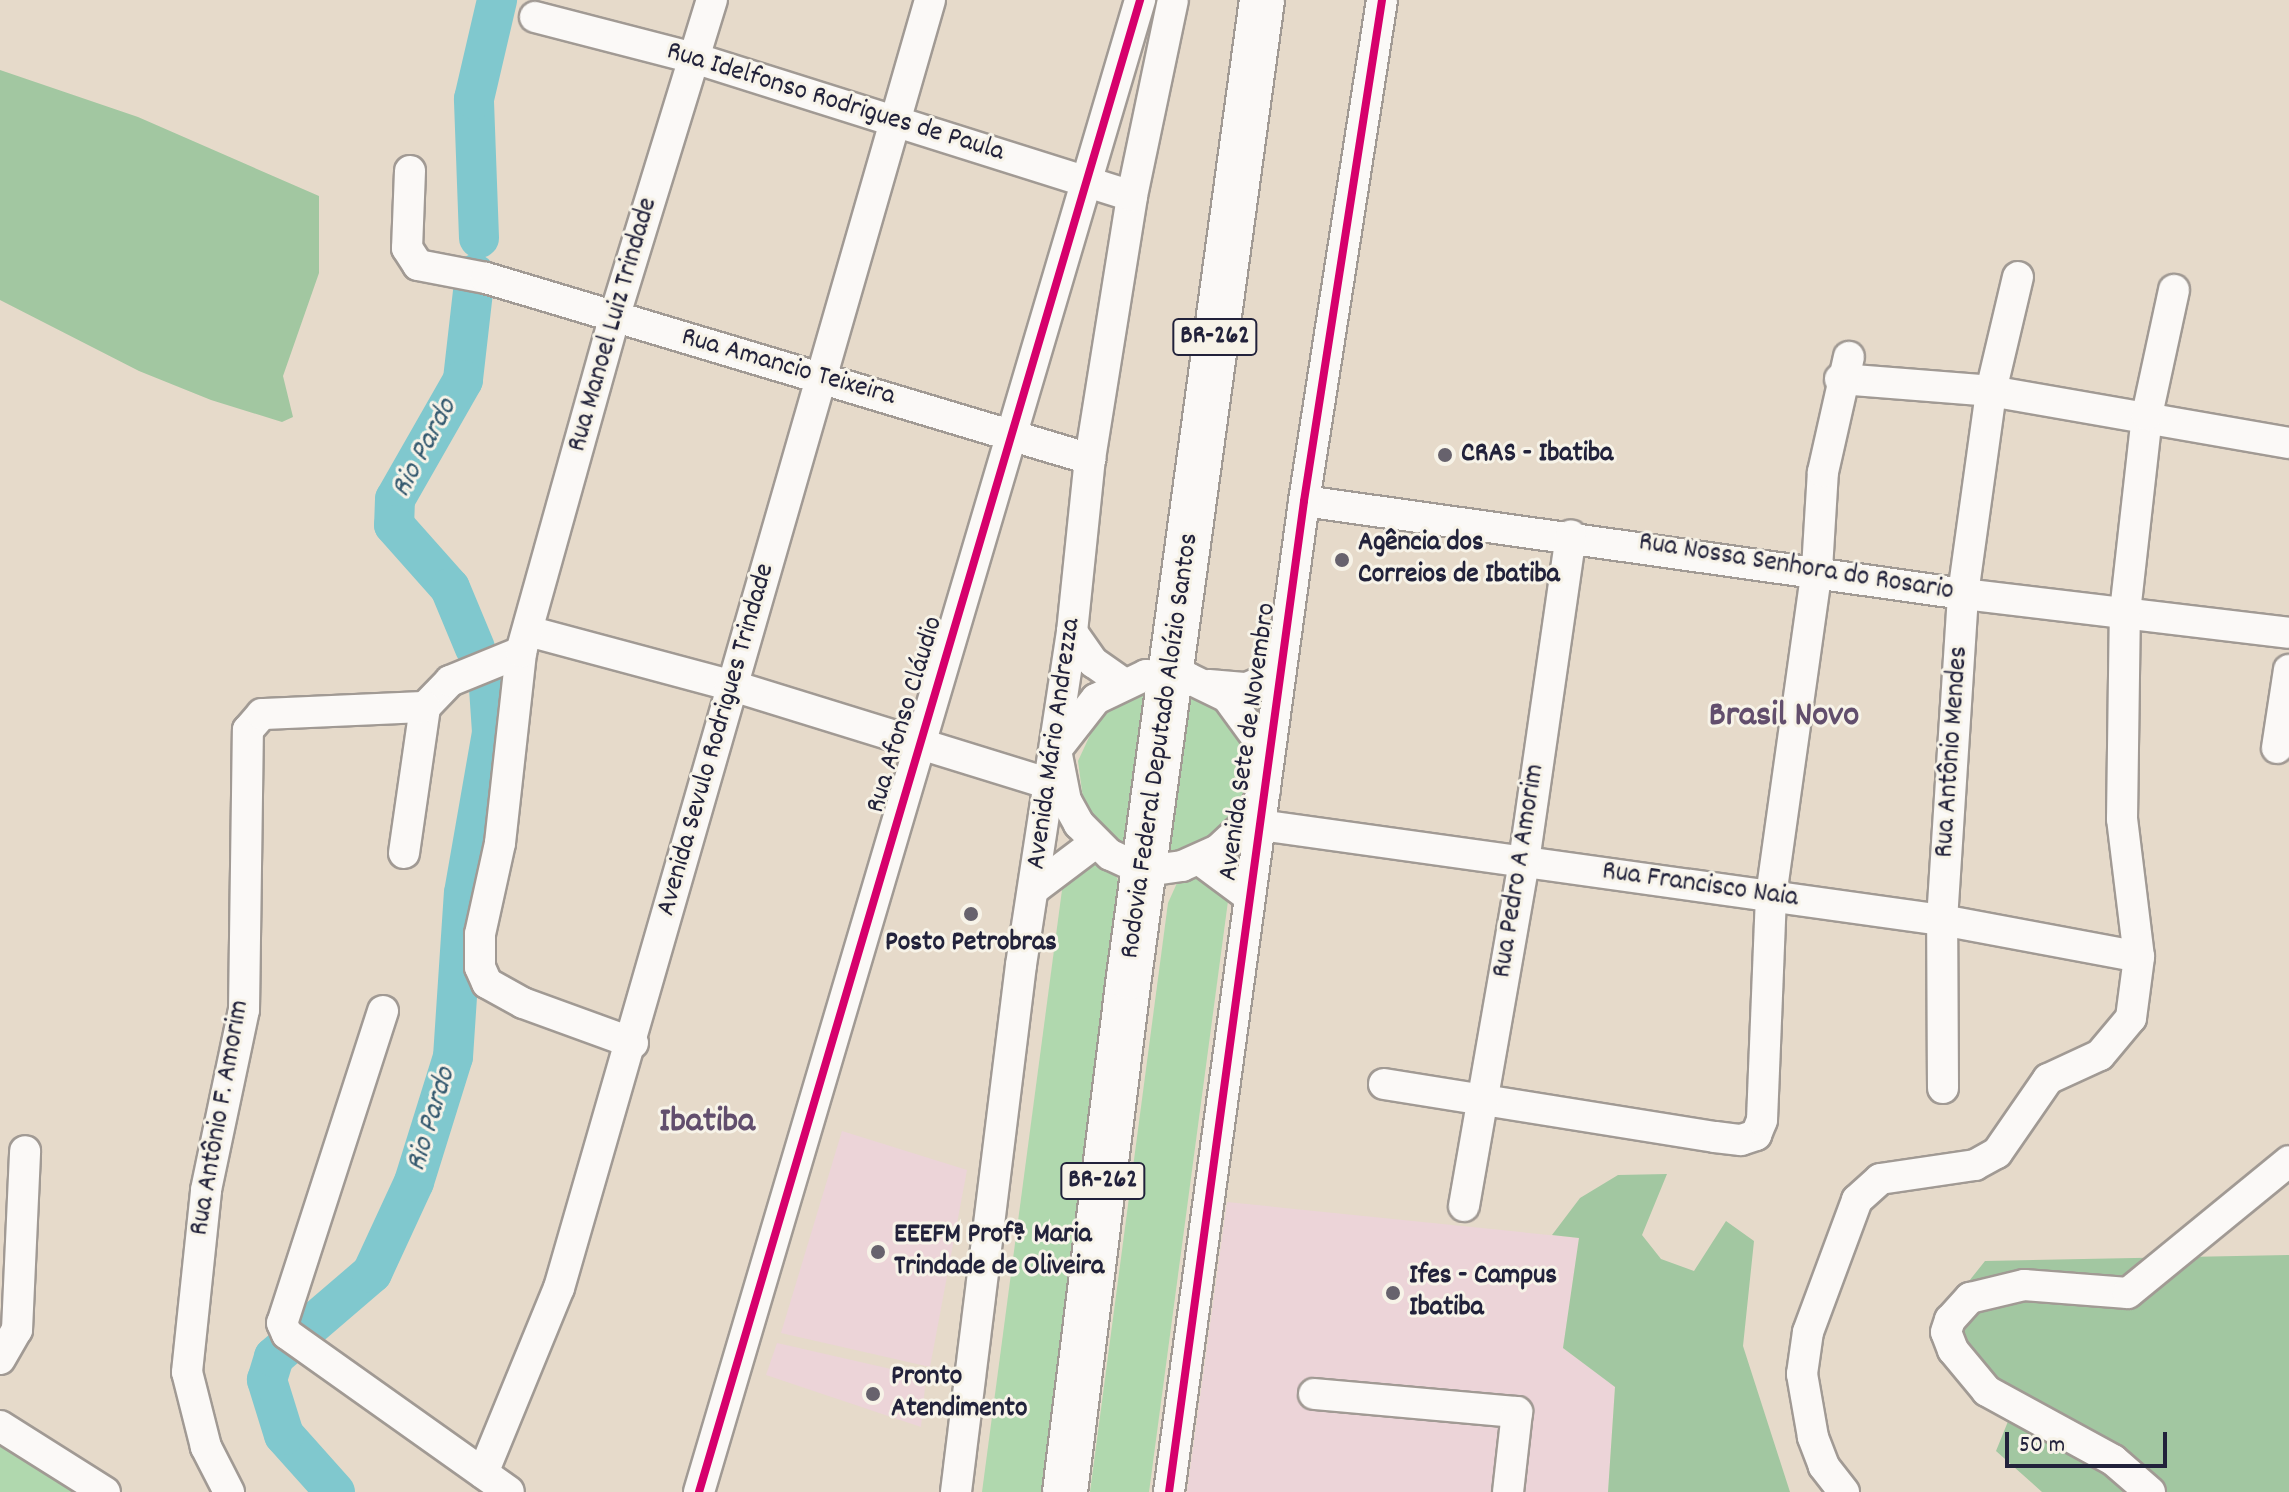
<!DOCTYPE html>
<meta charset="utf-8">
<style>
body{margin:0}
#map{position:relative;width:2289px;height:1492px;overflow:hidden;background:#e6daca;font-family:Dekko,sans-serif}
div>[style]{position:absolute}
.built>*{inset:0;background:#ecd4d8}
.green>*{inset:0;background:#b0d8ae}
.forest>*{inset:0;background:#a2c7a1}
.river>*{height:40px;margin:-20px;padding:0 20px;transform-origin:20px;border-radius:20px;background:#80c8ce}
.roads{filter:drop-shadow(2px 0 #a19a94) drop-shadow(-2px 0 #a19a94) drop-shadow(0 2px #a19a94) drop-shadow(0 -2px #a19a94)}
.minor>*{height:30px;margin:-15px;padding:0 15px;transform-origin:15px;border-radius:15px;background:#fbf9f7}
.highway>*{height:44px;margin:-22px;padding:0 22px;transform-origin:22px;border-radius:22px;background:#fbf9f7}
.cycleway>*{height:8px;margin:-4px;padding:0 4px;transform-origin:4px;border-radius:4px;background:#d6006c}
.dots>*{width:22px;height:22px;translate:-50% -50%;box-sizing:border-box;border:4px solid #f7f3e8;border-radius:50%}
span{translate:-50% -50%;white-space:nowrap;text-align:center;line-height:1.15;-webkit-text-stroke:6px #f7f3e8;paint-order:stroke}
.shield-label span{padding:2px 6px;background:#f7f3e8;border:2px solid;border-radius:6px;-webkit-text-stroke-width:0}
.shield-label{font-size:26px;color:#22223b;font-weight:700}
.street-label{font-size:28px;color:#22223b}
.poi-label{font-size:28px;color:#22223b;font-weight:700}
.left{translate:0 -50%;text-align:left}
.water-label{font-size:30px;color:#34596f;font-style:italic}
.district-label{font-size:36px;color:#624e6d;font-weight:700}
.scale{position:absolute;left:2005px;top:1432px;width:162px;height:36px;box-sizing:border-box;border:4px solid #22223b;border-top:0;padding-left:10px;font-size:24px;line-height:28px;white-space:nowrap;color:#22223b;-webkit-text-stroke:6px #f7f3e8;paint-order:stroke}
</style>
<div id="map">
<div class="built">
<div style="clip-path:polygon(842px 1131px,967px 1170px,930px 1367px,781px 1333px)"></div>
<div style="clip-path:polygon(1227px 1202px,1579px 1238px,1563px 1348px,1615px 1386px,1608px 1492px,1187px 1492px)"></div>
<div style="clip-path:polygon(777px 1343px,926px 1377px,921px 1427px,766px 1375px)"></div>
</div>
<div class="green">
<div style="clip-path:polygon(1157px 690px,1133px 852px,1096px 826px,1084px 806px,1078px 761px,1097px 720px,1114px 705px)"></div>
<div style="clip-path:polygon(1187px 694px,1207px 701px,1238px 731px,1246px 751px,1246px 794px,1238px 814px,1207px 844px,1166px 855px)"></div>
<div style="clip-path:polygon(1091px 861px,1112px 868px,1122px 888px,1041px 1492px,982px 1492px,1062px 890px,1064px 879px)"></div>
<div style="clip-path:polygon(1197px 874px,1225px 890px,1228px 901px,1149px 1492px,1090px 1492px,1168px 903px,1177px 883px)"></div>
<div style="clip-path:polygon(0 1433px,92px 1492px,0 1492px)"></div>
</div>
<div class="forest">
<div style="clip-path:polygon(0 70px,138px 117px,319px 196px,319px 273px,283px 376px,293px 417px,282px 422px,211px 400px,139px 371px,0 300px)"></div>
<div style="clip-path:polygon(1667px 1174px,1642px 1235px,1661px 1259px,1694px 1271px,1726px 1221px,1754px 1241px,1743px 1346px,1790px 1492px,1608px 1492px,1615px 1387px,1563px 1348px,1579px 1238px,1552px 1235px,1580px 1198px,1618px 1175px)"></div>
<div style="clip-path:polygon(2289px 1255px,2289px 1492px,2042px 1492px,1996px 1451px,2011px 1414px,1938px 1320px,1985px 1261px)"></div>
</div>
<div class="river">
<div style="left:479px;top:238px;width:139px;rotate:-92.1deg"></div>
<div style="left:474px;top:99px;width:102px;rotate:-76.9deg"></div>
<div style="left:475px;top:274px;width:107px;rotate:96.5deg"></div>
<div style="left:463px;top:380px;width:137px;rotate:119.7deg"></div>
<div style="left:395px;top:499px;width:26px;rotate:92deg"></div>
<div style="left:394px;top:525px;width:84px;rotate:48.4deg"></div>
<div style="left:450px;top:588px;width:65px;rotate:67.4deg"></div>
<div style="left:335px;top:1492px;width:76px;rotate:-131.8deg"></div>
<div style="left:284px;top:1435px;width:58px;rotate:-107.2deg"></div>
<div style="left:267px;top:1380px;width:24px;rotate:-73deg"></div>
<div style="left:274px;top:1357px;width:129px;rotate:-40.6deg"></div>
<div style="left:372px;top:1273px;width:100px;rotate:-65.2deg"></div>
<div style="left:414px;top:1182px;width:131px;rotate:-72.7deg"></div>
<div style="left:453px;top:1057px;width:164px;rotate:-86.2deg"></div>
<div style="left:464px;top:893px;width:163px;rotate:-80.1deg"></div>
<div style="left:492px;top:732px;width:58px;rotate:-93.9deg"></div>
</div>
<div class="roads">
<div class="minor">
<div style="left:535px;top:17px;width:164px;rotate:14.5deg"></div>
<div style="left:694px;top:58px;width:459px;rotate:17.5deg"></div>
<div style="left:410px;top:171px;width:77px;rotate:92.2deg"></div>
<div style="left:407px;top:248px;width:20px;rotate:57deg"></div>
<div style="left:418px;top:265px;width:69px;rotate:10.8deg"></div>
<div style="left:486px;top:278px;width:631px;rotate:16.68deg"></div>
<div style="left:1840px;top:379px;width:151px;rotate:4.5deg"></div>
<div style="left:1991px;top:391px;width:303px;rotate:9.9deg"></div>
<div style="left:1304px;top:501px;width:666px;rotate:8.03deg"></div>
<div style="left:1963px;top:594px;width:328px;rotate:6.8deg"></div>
<div style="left:528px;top:631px;width:209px;rotate:15deg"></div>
<div style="left:730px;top:685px;width:334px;rotate:17.2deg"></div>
<div style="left:1072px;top:632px;width:37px;rotate:55deg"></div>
<div style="left:1093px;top:662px;width:37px;rotate:35deg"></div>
<div style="left:1146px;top:675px;width:42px;rotate:4.1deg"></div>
<div style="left:1188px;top:678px;width:43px;rotate:26deg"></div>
<div style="left:1227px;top:697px;width:51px;rotate:53.8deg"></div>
<div style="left:1257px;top:738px;width:52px;rotate:81.1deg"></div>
<div style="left:1265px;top:789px;width:38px;rotate:118deg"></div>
<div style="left:1247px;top:823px;width:40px;rotate:137deg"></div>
<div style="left:1218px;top:850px;width:39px;rotate:156deg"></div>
<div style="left:1182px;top:866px;width:37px;rotate:172deg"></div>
<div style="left:1145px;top:871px;width:38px;rotate:-155deg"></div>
<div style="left:1110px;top:855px;width:44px;rotate:-135deg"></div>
<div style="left:1079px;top:824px;width:26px;rotate:-119deg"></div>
<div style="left:1066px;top:801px;width:52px;rotate:-101.1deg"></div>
<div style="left:1056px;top:750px;width:65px;rotate:-51.9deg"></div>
<div style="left:1096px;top:699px;width:55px;rotate:-25.6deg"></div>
<div style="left:1209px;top:685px;width:38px;rotate:5deg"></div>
<div style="left:1247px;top:688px;width:17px;rotate:-24deg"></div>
<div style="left:1263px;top:681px;width:37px;rotate:-61deg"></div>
<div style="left:2277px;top:748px;width:79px;rotate:-81.3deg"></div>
<div style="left:1260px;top:825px;width:689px;rotate:7.93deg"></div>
<div style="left:1942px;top:920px;width:200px;rotate:10.6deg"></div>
<div style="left:404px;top:853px;width:148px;rotate:-81.8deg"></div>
<div style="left:425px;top:707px;width:36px;rotate:-46deg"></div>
<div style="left:450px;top:681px;width:77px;rotate:-22.2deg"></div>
<div style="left:1200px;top:860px;width:62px;rotate:36.5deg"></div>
<div style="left:1034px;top:889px;width:76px;rotate:-37deg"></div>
<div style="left:383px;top:1011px;width:328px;rotate:107.9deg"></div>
<div style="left:282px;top:1323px;width:12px;rotate:66deg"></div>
<div style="left:287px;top:1334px;width:272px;rotate:35.4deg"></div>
<div style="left:633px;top:1043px;width:117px;rotate:-160deg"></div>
<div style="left:523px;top:1003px;width:41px;rotate:-150.9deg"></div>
<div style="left:487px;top:983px;width:17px;rotate:-114deg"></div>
<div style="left:480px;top:967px;width:33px;rotate:-90deg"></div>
<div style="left:480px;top:934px;width:93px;rotate:-77.6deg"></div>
<div style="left:500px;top:843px;width:192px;rotate:-83.7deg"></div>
<div style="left:521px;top:652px;width:347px;rotate:-74.4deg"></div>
<div style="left:614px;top:318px;width:333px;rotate:-72.9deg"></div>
<div style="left:1384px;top:1084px;width:335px;rotate:9.1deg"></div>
<div style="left:1715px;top:1137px;width:26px;rotate:7deg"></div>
<div style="left:1741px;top:1140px;width:16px;rotate:-18deg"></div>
<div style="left:1756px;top:1135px;width:16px;rotate:-68deg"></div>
<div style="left:1762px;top:1120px;width:224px;rotate:-87.7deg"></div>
<div style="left:1771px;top:896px;width:330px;rotate:-82deg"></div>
<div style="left:1817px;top:569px;width:97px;rotate:-86.5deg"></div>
<div style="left:1823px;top:472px;width:118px;rotate:-77.3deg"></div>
<div style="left:1943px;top:1088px;width:168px;rotate:-90.3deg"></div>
<div style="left:1942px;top:920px;width:327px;rotate:-86.3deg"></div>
<div style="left:1963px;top:594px;width:205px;rotate:-82.1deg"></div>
<div style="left:1991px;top:391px;width:117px;rotate:-76.7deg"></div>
<div style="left:1464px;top:1206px;width:350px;rotate:-80.1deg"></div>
<div style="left:1524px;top:861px;width:329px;rotate:-81.8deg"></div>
<div style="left:0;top:1359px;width:34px;rotate:-60deg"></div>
<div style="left:17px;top:1330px;width:179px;rotate:-87.4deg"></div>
<div style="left:1314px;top:1394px;width:204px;rotate:5.1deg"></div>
<div style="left:1517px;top:1412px;width:81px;rotate:96.4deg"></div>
<div style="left:0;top:1426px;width:124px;rotate:32.2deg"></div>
<div style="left:483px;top:1473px;width:200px;rotate:-67.7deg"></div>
<div style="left:559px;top:1288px;width:1340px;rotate:-73.93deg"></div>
<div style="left:229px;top:1492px;width:51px;rotate:-117.1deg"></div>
<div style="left:206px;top:1447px;width:77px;rotate:-104.2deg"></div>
<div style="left:187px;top:1372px;width:183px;rotate:-84deg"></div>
<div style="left:206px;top:1190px;width:184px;rotate:-78.1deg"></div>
<div style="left:244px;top:1010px;width:280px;rotate:-89.2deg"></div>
<div style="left:248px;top:730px;width:21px;rotate:-49deg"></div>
<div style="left:262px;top:714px;width:163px;rotate:-2.5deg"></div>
<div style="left:699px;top:1492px;width:1556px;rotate:-73.53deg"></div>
<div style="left:956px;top:1492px;width:531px;rotate:-82.97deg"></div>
<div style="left:1021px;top:965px;width:337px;rotate:-81.3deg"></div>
<div style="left:1072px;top:632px;width:174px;rotate:-84.1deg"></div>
<div style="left:1090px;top:459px;width:266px;rotate:-80.9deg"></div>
<div style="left:1132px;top:196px;width:200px;rotate:-78.2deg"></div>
<div style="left:1169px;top:1492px;width:1000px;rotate:-82.24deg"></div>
<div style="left:1304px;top:501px;width:507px;rotate:-81.15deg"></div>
<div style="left:1844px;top:1492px;width:33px;rotate:-128deg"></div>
<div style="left:1824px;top:1466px;width:31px;rotate:-111deg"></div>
<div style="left:1813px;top:1437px;width:64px;rotate:-99.9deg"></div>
<div style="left:1802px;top:1374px;width:42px;rotate:-81.9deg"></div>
<div style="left:1808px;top:1332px;width:141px;rotate:-69.6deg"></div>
<div style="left:1857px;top:1200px;width:31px;rotate:-42deg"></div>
<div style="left:1880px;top:1179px;width:96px;rotate:-8.4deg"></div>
<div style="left:1975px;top:1165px;width:25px;rotate:-29deg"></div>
<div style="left:1997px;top:1153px;width:90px;rotate:-55.4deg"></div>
<div style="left:2048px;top:1079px;width:57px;rotate:-24.8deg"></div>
<div style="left:2100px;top:1055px;width:48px;rotate:-50deg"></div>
<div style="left:2131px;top:1018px;width:62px;rotate:-82.5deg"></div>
<div style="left:2139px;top:957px;width:139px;rotate:-97deg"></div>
<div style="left:2122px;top:819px;width:207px;rotate:-89.2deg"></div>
<div style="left:2125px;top:612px;width:198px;rotate:-83.6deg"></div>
<div style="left:2147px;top:415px;width:128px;rotate:-77.8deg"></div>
<div style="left:2150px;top:1492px;width:49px;rotate:-139.1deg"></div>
<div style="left:2113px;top:1460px;width:144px;rotate:-151.3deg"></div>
<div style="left:1987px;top:1391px;width:53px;rotate:-129.7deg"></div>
<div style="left:1953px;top:1350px;width:19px;rotate:-111deg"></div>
<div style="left:1946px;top:1332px;width:13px;rotate:-72deg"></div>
<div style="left:1950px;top:1320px;width:30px;rotate:-48deg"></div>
<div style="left:1970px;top:1298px;width:56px;rotate:-13.5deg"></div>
<div style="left:2024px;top:1285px;width:104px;rotate:4.4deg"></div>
<div style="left:2128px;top:1293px;width:208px;rotate:-39.3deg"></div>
</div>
<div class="highway">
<div style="left:1065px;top:1492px;width:519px;rotate:-82.92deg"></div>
<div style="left:1129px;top:977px;width:986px;rotate:-82.25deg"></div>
</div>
</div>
<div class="cycleway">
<div style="left:699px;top:1492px;width:1556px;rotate:-73.53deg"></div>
<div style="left:1169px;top:1492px;width:1000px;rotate:-82.24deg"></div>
<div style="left:1304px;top:501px;width:507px;rotate:-81.15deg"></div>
</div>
<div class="dots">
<div style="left:1445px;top:455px;background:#67626d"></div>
<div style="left:1342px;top:560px;background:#67626d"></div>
<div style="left:971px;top:914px;background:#67626d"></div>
<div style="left:878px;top:1252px;background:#67626d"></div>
<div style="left:1393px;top:1293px;background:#67626d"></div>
<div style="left:873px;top:1394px;background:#67626d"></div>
</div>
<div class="shield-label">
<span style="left:1215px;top:337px">BR-262</span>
<span style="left:1103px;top:1181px">BR-262</span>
</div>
<div class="street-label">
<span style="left:835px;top:103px;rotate:17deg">Rua Idelfonso Rodrigues de Paula</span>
<span style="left:614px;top:325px;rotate:-74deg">Rua Manoel Luiz Trindade</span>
<span style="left:788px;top:368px;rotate:16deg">Rua Amancio Teixeira</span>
<span style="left:1796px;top:568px;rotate:9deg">Rua Nossa Senhora do Rosario</span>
<span style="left:906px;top:715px;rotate:-73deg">Rua Afonso Cláudio</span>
<span style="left:717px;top:740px;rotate:-74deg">Avenida Sevulo Rodrigues Trindade</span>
<span style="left:1249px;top:742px;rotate:-82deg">Avenida Sete de Novembro</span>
<span style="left:1055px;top:744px;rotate:-82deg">Avenida Mário Andrezza</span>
<span style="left:1161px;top:746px;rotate:-82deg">Rodovia Federal Deputado Aloízio Santos</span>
<span style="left:1953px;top:752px;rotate:-86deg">Rua Antônio Mendes</span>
<span style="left:1520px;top:871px;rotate:-81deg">Rua Pedro A Amorim</span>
<span style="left:1700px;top:886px;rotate:8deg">Rua Francisco Naia</span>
<span style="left:221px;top:1118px;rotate:-80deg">Rua Antônio F. Amorim</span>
</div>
<div class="poi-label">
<span class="left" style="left:1461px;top:455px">CRAS - Ibatiba</span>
<span class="left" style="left:1358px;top:560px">Agência dos<br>Correios de Ibatiba</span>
<span style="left:971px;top:944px">Posto Petrobras</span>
<span class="left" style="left:894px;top:1252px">EEEFM Profª Maria<br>Trindade de Oliveira</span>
<span class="left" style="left:1409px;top:1293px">Ifes - Campus<br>Ibatiba</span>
<span class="left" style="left:891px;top:1394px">Pronto<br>Atendimento</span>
</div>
<div class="water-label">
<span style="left:426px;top:449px;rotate:-62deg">Rio Pardo</span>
<span style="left:433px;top:1120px;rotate:-73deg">Rio Pardo</span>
</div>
<div class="district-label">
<span style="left:1784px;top:718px">Brasil Novo</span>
<span style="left:707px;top:1124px">Ibatiba</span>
</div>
<div class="scale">50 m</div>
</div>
